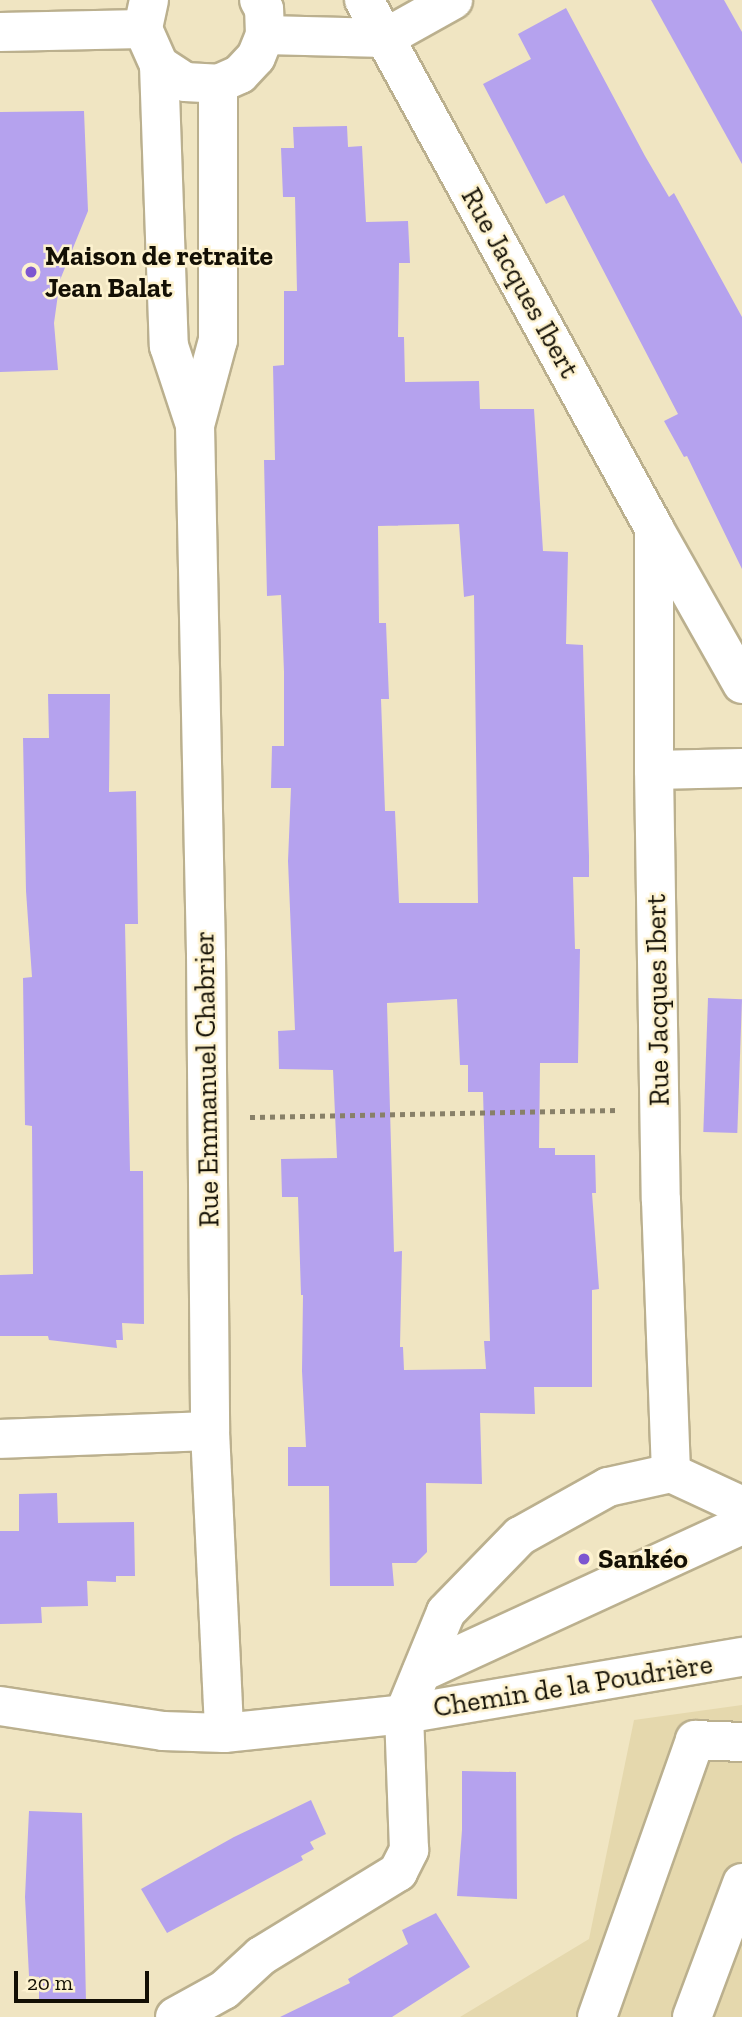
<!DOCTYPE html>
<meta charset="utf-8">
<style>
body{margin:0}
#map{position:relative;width:742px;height:2017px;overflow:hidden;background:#f0e5c2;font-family:"Zilla Slab",serif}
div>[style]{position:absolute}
.built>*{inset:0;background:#e5d8ad}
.building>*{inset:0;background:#b5a2ee;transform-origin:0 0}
.path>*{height:4.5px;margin-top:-2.25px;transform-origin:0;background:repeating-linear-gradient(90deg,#888068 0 5px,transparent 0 10px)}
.roads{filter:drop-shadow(2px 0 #bbb08e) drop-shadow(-2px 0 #bbb08e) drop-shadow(0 2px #bbb08e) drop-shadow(0 -2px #bbb08e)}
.minor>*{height:38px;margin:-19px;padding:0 19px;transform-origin:19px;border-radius:19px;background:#fff}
.dots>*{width:19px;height:19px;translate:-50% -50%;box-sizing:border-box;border:4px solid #fdf2cf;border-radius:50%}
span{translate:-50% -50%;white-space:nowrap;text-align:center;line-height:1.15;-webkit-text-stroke:5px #fdf2cf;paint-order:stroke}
.poi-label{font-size:28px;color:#130f04;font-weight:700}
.left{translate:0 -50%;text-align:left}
.street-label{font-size:28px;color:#130f04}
.scale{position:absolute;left:14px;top:1971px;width:135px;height:32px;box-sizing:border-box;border:4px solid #130f04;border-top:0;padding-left:9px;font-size:21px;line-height:24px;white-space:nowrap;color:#130f04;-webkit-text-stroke:5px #fdf2cf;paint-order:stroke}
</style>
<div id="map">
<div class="built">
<div style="clip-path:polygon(742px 1705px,742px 2017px,460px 2017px,589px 1939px,634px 1720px)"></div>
</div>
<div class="building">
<div style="clip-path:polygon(651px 0,724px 0,742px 32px,742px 164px)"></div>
<div style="clip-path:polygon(566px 8px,645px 156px,669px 197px,674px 193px,742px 317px,742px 569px,687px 456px,684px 457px,664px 421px,678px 414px,564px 195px,546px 204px,483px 84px,531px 59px,518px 34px)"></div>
<div style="clip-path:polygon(84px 111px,88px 211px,60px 280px,54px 323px,58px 370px,0 372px,0 112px)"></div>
<div style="clip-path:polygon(evenodd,347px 126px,348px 147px,362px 146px,366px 222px,408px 221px,410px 263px,399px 263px,398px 337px,404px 337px,405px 382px,479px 381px,480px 409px,534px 409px,543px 551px,568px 552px,566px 644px,583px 645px,584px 685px,589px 856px,589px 877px,573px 877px,575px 949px,580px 949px,578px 1063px,540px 1063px,539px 1148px,555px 1148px,555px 1155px,595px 1155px,596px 1193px,592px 1193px,599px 1289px,592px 1290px,592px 1387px,534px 1387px,535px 1414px,480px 1413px,482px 1484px,426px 1483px,427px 1552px,416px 1563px,392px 1563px,394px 1586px,330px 1586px,329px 1486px,288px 1486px,288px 1447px,306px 1447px,302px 1371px,303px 1295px,301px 1295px,298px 1197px,282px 1197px,281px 1159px,337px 1158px,333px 1070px,279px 1069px,278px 1031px,295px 1030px,288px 861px,291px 788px,271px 788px,272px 746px,284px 746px,284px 672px,281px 595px,267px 596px,264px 460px,275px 460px,273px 366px,284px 365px,284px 291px,297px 291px,295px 197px,283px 197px,281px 148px,294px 148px,293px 127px,347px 126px,459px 524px,464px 597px,474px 595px,478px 903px,399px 903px,395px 811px,385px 811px,381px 699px,389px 699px,386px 623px,379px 623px,378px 526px,459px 524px,347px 126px,457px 999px,460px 1065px,468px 1065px,468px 1092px,483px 1092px,490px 1341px,484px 1341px,486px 1369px,404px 1370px,403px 1347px,400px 1347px,402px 1251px,394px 1252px,387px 1003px,457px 999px)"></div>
<div style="clip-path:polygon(48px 694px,110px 694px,109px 792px,136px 791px,138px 924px,125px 924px,130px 1171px,143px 1171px,144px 1324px,122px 1323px,123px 1340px,116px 1340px,117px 1348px,49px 1340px,48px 1336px,0 1336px,0 1275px,33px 1274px,32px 1126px,25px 1125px,23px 978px,32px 977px,26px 891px,23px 738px,49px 738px)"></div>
<div style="left:708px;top:998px;width:34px;height:134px;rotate:2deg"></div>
<div style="clip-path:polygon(57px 1493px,58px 1523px,134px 1522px,135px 1576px,116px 1576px,116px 1582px,87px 1581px,88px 1606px,41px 1607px,42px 1623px,0 1624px,0 1531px,19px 1531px,19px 1494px)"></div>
<div style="clip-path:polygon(462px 1771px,516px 1772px,517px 1899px,457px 1896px,462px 1830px)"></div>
<div style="clip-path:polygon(311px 1800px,326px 1834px,310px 1842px,314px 1849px,301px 1856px,303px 1860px,167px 1933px,141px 1889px,234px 1837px)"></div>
<div style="clip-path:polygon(29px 1811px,82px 1813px,86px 2002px,39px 2002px,39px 1977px,29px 1976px,25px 1897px)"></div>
<div style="clip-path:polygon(436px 1913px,470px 1967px,392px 2017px,280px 2017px,350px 1983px,348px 1979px,408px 1944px,402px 1930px)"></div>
</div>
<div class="path">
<div style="left:250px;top:1117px;width:369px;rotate:-1.1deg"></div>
</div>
<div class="roads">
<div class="minor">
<div style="left:149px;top:0;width:30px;rotate:102deg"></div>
<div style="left:143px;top:29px;width:39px;rotate:66deg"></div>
<div style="left:159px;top:65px;width:31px;rotate:33deg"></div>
<div style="left:185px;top:82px;width:33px;rotate:3deg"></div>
<div style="left:218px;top:84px;width:24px;rotate:-24deg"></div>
<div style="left:240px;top:74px;width:23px;rotate:-47deg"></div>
<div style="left:256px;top:57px;width:24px;rotate:-68deg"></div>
<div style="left:265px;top:35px;width:26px;rotate:-92deg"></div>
<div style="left:264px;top:9px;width:10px;rotate:-119deg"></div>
<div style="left:364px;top:0;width:602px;rotate:61.22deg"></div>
<div style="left:654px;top:528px;width:242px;rotate:90deg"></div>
<div style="left:654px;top:770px;width:430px;rotate:89.1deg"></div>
<div style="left:661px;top:1200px;width:273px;rotate:87.9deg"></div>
<div style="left:0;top:32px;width:143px;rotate:-1.2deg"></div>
<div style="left:265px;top:35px;width:120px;rotate:1.4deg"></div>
<div style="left:385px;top:38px;width:78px;rotate:-29.2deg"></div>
<div style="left:159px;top:65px;width:281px;rotate:88deg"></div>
<div style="left:169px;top:346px;width:83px;rotate:71.8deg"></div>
<div style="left:218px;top:84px;width:256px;rotate:90deg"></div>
<div style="left:218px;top:340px;width:88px;rotate:105.1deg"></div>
<div style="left:195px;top:425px;width:529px;rotate:88.81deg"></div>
<div style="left:206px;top:954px;width:477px;rotate:89.5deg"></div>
<div style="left:210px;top:1431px;width:302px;rotate:87.3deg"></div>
<div style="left:655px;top:530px;width:177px;rotate:60.5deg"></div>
<div style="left:654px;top:770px;width:88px;rotate:-1.3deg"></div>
<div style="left:0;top:1439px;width:210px;rotate:-2.2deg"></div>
<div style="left:422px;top:1672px;width:352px;rotate:-24.7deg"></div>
<div style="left:0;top:1706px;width:165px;rotate:8.7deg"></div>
<div style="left:163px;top:1731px;width:61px;rotate:1.9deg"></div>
<div style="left:224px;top:1733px;width:181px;rotate:-6deg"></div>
<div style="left:404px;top:1714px;width:343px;rotate:-9.6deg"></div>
<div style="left:175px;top:2017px;width:56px;rotate:-28.9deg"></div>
<div style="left:224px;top:1990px;width:50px;rotate:-42.6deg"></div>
<div style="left:261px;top:1956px;width:161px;rotate:-31.5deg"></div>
<div style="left:398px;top:1872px;width:25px;rotate:-63deg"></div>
<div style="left:409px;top:1850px;width:136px;rotate:-92.1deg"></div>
<div style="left:404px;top:1714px;width:110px;rotate:-67.6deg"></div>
<div style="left:446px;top:1612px;width:106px;rotate:-45.8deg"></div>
<div style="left:520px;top:1536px;width:101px;rotate:-29.1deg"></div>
<div style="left:608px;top:1487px;width:65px;rotate:-12.5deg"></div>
<div style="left:671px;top:1473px;width:78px;rotate:24.9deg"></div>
<div style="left:597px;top:2017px;width:294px;rotate:-70.5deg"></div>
<div style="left:695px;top:1740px;width:47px;rotate:2.4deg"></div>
<div style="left:692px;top:2017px;width:143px;rotate:-69.5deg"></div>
</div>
</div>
<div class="dots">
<div style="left:31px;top:272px;background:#7d56d0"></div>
<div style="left:584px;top:1559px;background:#7d56d0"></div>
</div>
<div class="poi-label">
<span class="left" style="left:45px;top:272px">Maison de retraite<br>Jean Balat</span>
<span class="left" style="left:598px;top:1559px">Sankéo</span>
</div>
<div class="street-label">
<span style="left:520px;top:283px;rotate:61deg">Rue Jacques Ibert</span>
<span style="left:658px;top:1000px;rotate:-91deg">Rue Jacques Ibert</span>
<span style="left:207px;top:1079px;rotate:-91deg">Rue Emmanuel Chabrier</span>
<span style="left:573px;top:1686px;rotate:-9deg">Chemin de la Poudrière</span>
</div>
<div class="scale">20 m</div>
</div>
